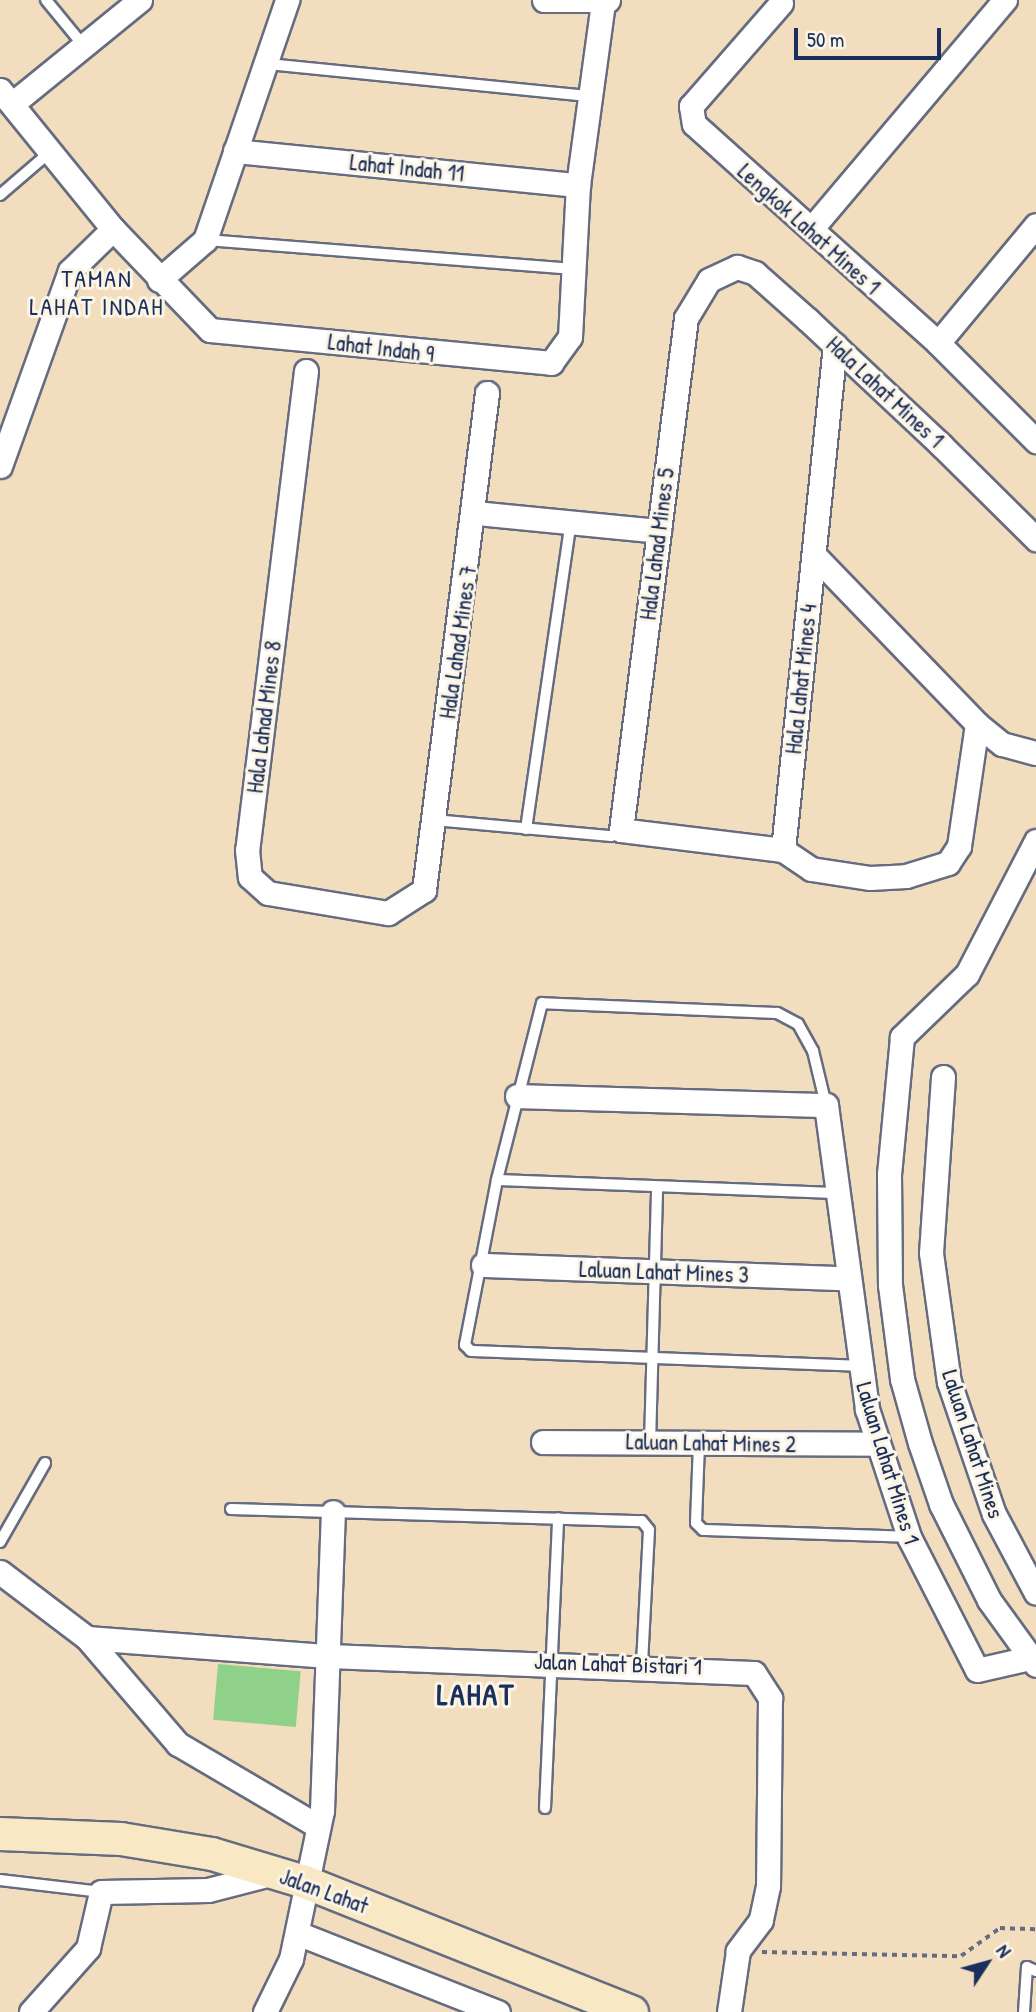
<!DOCTYPE html>
<style>
body{margin:0}
#map{position:relative;width:1036px;height:2012px;overflow:hidden;background:#f2debf;font-family:"Patrick Hand",sans-serif}
div>[style]{position:absolute}
.green>*{inset:0;background:#8fd189;transform-origin:0 0}
.path>*{height:3.5px;margin-top:-1.75px;transform-origin:0;background:repeating-linear-gradient(90deg,#666c80 0 5px,transparent 0 10px)}
.roads{filter:drop-shadow(2px 0 #666c80) drop-shadow(-2px 0 #666c80) drop-shadow(0 2px #666c80) drop-shadow(0 -2px #666c80)}
.lane>*{height:10px;margin:-5px;padding:0 5px;transform-origin:5px;border-radius:5px;background:#fff}
.street>*{height:23px;margin:-11.5px;padding:0 11.5px;transform-origin:11.5px;border-radius:11.5px;background:#fff}
.secondary>*{height:32px;margin:-16px;padding:0 16px;transform-origin:16px;border-radius:16px;background:#f8e8c3}
span{translate:-50% -50%;white-space:nowrap;text-align:center;line-height:1.15;-webkit-text-stroke:6px #fcf5e5;paint-order:stroke}
.street-label{font-size:23px;color:#1b2f5e}
.neighbourhood-label{font-size:24px;color:#1b2f5e;letter-spacing:2px}
.district-label{font-size:30px;color:#1b2f5e;font-weight:700;letter-spacing:2px}
.north{position:absolute;left:952px;top:1928px;width:70px;height:70px;-webkit-text-stroke:5px #fcf5e5;paint-order:stroke;rotate:54deg;font-size:19px;font-weight:700;line-height:28px;text-align:center;color:#1b2f5e}
.north::after{content:'';display:block;margin:auto;width:24px;height:32px;background:#1b2f5e;clip-path:polygon(50% 0,100% 100%,50% 72%,0 100%)}
.scale{position:absolute;left:794px;top:28px;width:147px;height:32px;box-sizing:border-box;border:4px solid #1b2f5e;border-top:0;padding-left:9px;font-size:21px;line-height:24px;white-space:nowrap;color:#1b2f5e;-webkit-text-stroke:5px #fcf5e5;paint-order:stroke}
</style>
<div id="map">
<div class="green">
<div style="left:218px;top:1664px;width:83px;height:56px;rotate:5deg"></div>
</div>
<div class="path">
<div style="left:762px;top:1952px;width:199px;rotate:1.2deg"></div>
<div style="left:961px;top:1956px;width:48px;rotate:-35.7deg"></div>
<div style="left:1000px;top:1928px;width:36px;rotate:2deg"></div>
</div>
<div class="roads">
<div class="lane">
<div style="left:46px;top:0;width:58px;rotate:50.6deg"></div>
<div style="left:268px;top:64px;width:324px;rotate:5.7deg"></div>
<div style="left:0;top:195px;width:66px;rotate:-40.7deg"></div>
<div style="left:205px;top:240px;width:368px;rotate:4.5deg"></div>
<div style="left:434px;top:820px;width:178px;rotate:5.2deg"></div>
<div style="left:611px;top:836px;width:12px;rotate:-31deg"></div>
<div style="left:526px;top:829px;width:310px;rotate:-81.7deg"></div>
<div style="left:826px;top:1105px;width:56px;rotate:-103.5deg"></div>
<div style="left:813px;top:1051px;width:31px;rotate:-119deg"></div>
<div style="left:798px;top:1024px;width:24px;rotate:-152deg"></div>
<div style="left:777px;top:1013px;width:235px;rotate:-177.6deg"></div>
<div style="left:542px;top:1003px;width:183px;rotate:104.3deg"></div>
<div style="left:497px;top:1180px;width:168px;rotate:101deg"></div>
<div style="left:465px;top:1345px;width:8px;rotate:45deg"></div>
<div style="left:471px;top:1351px;width:388px;rotate:2.2deg"></div>
<div style="left:497px;top:1180px;width:339px;rotate:2.2deg"></div>
<div style="left:650px;top:1443px;width:256px;rotate:-88.4deg"></div>
<div style="left:699px;top:1444px;width:79px;rotate:92.2deg"></div>
<div style="left:696px;top:1523px;width:10px;rotate:45deg"></div>
<div style="left:703px;top:1530px;width:206px;rotate:1.9deg"></div>
<div style="left:231px;top:1509px;width:411px;rotate:1.7deg"></div>
<div style="left:642px;top:1521px;width:11px;rotate:52deg"></div>
<div style="left:649px;top:1530px;width:135px;rotate:93deg"></div>
<div style="left:0;top:1542px;width:91px;rotate:-60.3deg"></div>
<div style="left:545px;top:1808px;width:290px;rotate:-87.4deg"></div>
<div style="left:0;top:1880px;width:102px;rotate:6.8deg"></div>
<div style="left:1024px;top:2012px;width:45px;rotate:-86.2deg"></div>
<div style="left:1027px;top:1967px;width:10px;rotate:24deg"></div>
</div>
<div class="street">
<div style="left:544px;top:0;width:64px"></div>
<div style="left:781px;top:3px;width:137px;rotate:131.1deg"></div>
<div style="left:691px;top:106px;width:18px;rotate:81deg"></div>
<div style="left:694px;top:124px;width:328px;rotate:41.9deg"></div>
<div style="left:938px;top:343px;width:139px;rotate:45deg"></div>
<div style="left:0;top:90px;width:179px;rotate:50.9deg"></div>
<div style="left:113px;top:229px;width:140px;rotate:46.2deg"></div>
<div style="left:210px;top:330px;width:343px;rotate:5.5deg"></div>
<div style="left:551px;top:363px;width:32px;rotate:-54deg"></div>
<div style="left:570px;top:337px;width:152px;rotate:-87deg"></div>
<div style="left:578px;top:185px;width:185px;rotate:-82.2deg"></div>
<div style="left:12px;top:104px;width:165px;rotate:-39.1deg"></div>
<div style="left:235px;top:151px;width:345px;rotate:5.7deg"></div>
<div style="left:812px;top:228px;width:299px;rotate:-49.8deg"></div>
<div style="left:159px;top:280px;width:61px;rotate:-41deg"></div>
<div style="left:205px;top:240px;width:254px;rotate:-71.1deg"></div>
<div style="left:938px;top:343px;width:153px;rotate:-50.3deg"></div>
<div style="left:835px;top:345px;width:508px;rotate:95.88deg"></div>
<div style="left:783px;top:850px;width:163px;rotate:-173deg"></div>
<div style="left:621px;top:830px;width:516px;rotate:-82.76deg"></div>
<div style="left:686px;top:318px;width:44px;rotate:-58.8deg"></div>
<div style="left:709px;top:280px;width:31px;rotate:-25deg"></div>
<div style="left:737px;top:267px;width:19px;rotate:18deg"></div>
<div style="left:755px;top:273px;width:71px;rotate:41.6deg"></div>
<div style="left:808px;top:320px;width:183px;rotate:43.2deg"></div>
<div style="left:941px;top:445px;width:134px;rotate:44.7deg"></div>
<div style="left:306px;top:371px;width:483px;rotate:97deg"></div>
<div style="left:247px;top:850px;width:27px;rotate:84deg"></div>
<div style="left:250px;top:877px;width:24px;rotate:42deg"></div>
<div style="left:268px;top:893px;width:122px;rotate:9.5deg"></div>
<div style="left:388px;top:913px;width:43px;rotate:-32.6deg"></div>
<div style="left:424px;top:890px;width:501px;rotate:-82.78deg"></div>
<div style="left:0;top:466px;width:207px;rotate:-70.3deg"></div>
<div style="left:70px;top:271px;width:60px;rotate:-44.3deg"></div>
<div style="left:476px;top:513px;width:184px;rotate:5.6deg"></div>
<div style="left:814px;top:555px;width:235px;rotate:46deg"></div>
<div style="left:977px;top:724px;width:32px;rotate:39deg"></div>
<div style="left:1002px;top:744px;width:35px;rotate:15deg"></div>
<div style="left:1036px;top:841px;width:150px;rotate:117.4deg"></div>
<div style="left:967px;top:974px;width:91px;rotate:135.9deg"></div>
<div style="left:902px;top:1037px;width:138px;rotate:95.4deg"></div>
<div style="left:889px;top:1174px;width:111px;rotate:89.5deg"></div>
<div style="left:890px;top:1285px;width:95px;rotate:82.7deg"></div>
<div style="left:902px;top:1379px;width:66px;rotate:74.3deg"></div>
<div style="left:920px;top:1443px;width:65px;rotate:71deg"></div>
<div style="left:941px;top:1504px;width:107px;rotate:63.4deg"></div>
<div style="left:989px;top:1600px;width:80px;rotate:54.1deg"></div>
<div style="left:783px;top:850px;width:34px;rotate:34deg"></div>
<div style="left:811px;top:869px;width:60px;rotate:8.7deg"></div>
<div style="left:870px;top:878px;width:36px;rotate:-3deg"></div>
<div style="left:906px;top:876px;width:44px;rotate:-17.2deg"></div>
<div style="left:948px;top:863px;width:20px;rotate:-57deg"></div>
<div style="left:959px;top:846px;width:123px;rotate:-81.6deg"></div>
<div style="left:943px;top:1077px;width:176px;rotate:93.9deg"></div>
<div style="left:931px;top:1253px;width:130px;rotate:82.1deg"></div>
<div style="left:949px;top:1382px;width:139px;rotate:71.2deg"></div>
<div style="left:994px;top:1514px;width:89px;rotate:62deg"></div>
<div style="left:517px;top:1096px;width:309px;rotate:1.7deg"></div>
<div style="left:826px;top:1105px;width:307px;rotate:82.3deg"></div>
<div style="left:867px;top:1409px;width:135px;rotate:71.8deg"></div>
<div style="left:909px;top:1537px;width:149px;rotate:62.9deg"></div>
<div style="left:977px;top:1670px;width:54px;rotate:-12.8deg"></div>
<div style="left:483px;top:1265px;width:362px;rotate:2.1deg"></div>
<div style="left:543px;top:1442px;width:335px;rotate:0.3deg"></div>
<div style="left:0;top:1572px;width:109px;rotate:37.2deg"></div>
<div style="left:87px;top:1638px;width:140px;rotate:49.4deg"></div>
<div style="left:178px;top:1744px;width:162px;rotate:30.4deg"></div>
<div style="left:87px;top:1638px;width:242px;rotate:4.3deg"></div>
<div style="left:328px;top:1656px;width:426px;rotate:2.3deg"></div>
<div style="left:754px;top:1673px;width:30px;rotate:57deg"></div>
<div style="left:770px;top:1698px;width:188px;rotate:90.6deg"></div>
<div style="left:768px;top:1886px;width:35px;rotate:102deg"></div>
<div style="left:761px;top:1920px;width:39px;rotate:127deg"></div>
<div style="left:738px;top:1951px;width:62px;rotate:98.4deg"></div>
<div style="left:297px;top:1933px;width:216px;rotate:21.5deg"></div>
<div style="left:31px;top:2012px;width:86px;rotate:-48.3deg"></div>
<div style="left:88px;top:1948px;width:57px;rotate:-76.9deg"></div>
<div style="left:101px;top:1892px;width:107px;rotate:-1.1deg"></div>
<div style="left:208px;top:1890px;width:68px;rotate:-14.4deg"></div>
<div style="left:265px;top:2012px;width:59px;rotate:-63.9deg"></div>
<div style="left:291px;top:1959px;width:152px;rotate:-78.2deg"></div>
<div style="left:322px;top:1810px;width:298px;rotate:-87.9deg"></div>
</div>
<div class="secondary">
<div style="left:0;top:1834px;width:121px;rotate:2.4deg"></div>
<div style="left:121px;top:1839px;width:92px;rotate:9.4deg"></div>
<div style="left:212px;top:1854px;width:97px;rotate:16.8deg"></div>
<div style="left:305px;top:1882px;width:352px;rotate:21.7deg"></div>
</div>
</div>
<div class="street-label">
<span style="left:407px;top:168px;rotate:6deg">Lahat Indah 11</span>
<span style="left:809px;top:229px;rotate:42deg">Lengkok Lahat Mines 1</span>
<span style="left:381px;top:348px;rotate:7deg">Lahat Indah 9</span>
<span style="left:885px;top:392px;rotate:43deg">Hala Lahat Mines 1</span>
<span style="left:657px;top:544px;rotate:-83deg">Hala Lahad Mines 5</span>
<span style="left:458px;top:642px;rotate:-82deg">Hala Lahad Mines 7</span>
<span style="left:801px;top:679px;rotate:-84deg">Hala Lahat Mines 4</span>
<span style="left:264px;top:717px;rotate:-83deg">Hala Lahad Mines 8</span>
<span style="left:664px;top:1272px;rotate:2deg">Laluan Lahat Mines 3</span>
<span style="left:711px;top:1443px;rotate:1deg">Laluan Lahat Mines 2</span>
<span style="left:973px;top:1444px;rotate:72deg">Laluan Lahat Mines</span>
<span style="left:888px;top:1463px;rotate:73deg">Laluan Lahat Mines 1</span>
<span style="left:618px;top:1664px;rotate:2deg">Jalan Lahat Bistari 1</span>
<span style="left:324px;top:1891px;rotate:20deg">Jalan Lahat</span>
</div>
<div class="neighbourhood-label">
<span style="left:97px;top:293px">TAMAN<br>LAHAT INDAH</span>
</div>
<div class="district-label">
<span style="left:476px;top:1694px">LAHAT</span>
</div>
<div class="north">N</div>
<div class="scale">50 m</div>
</div>
